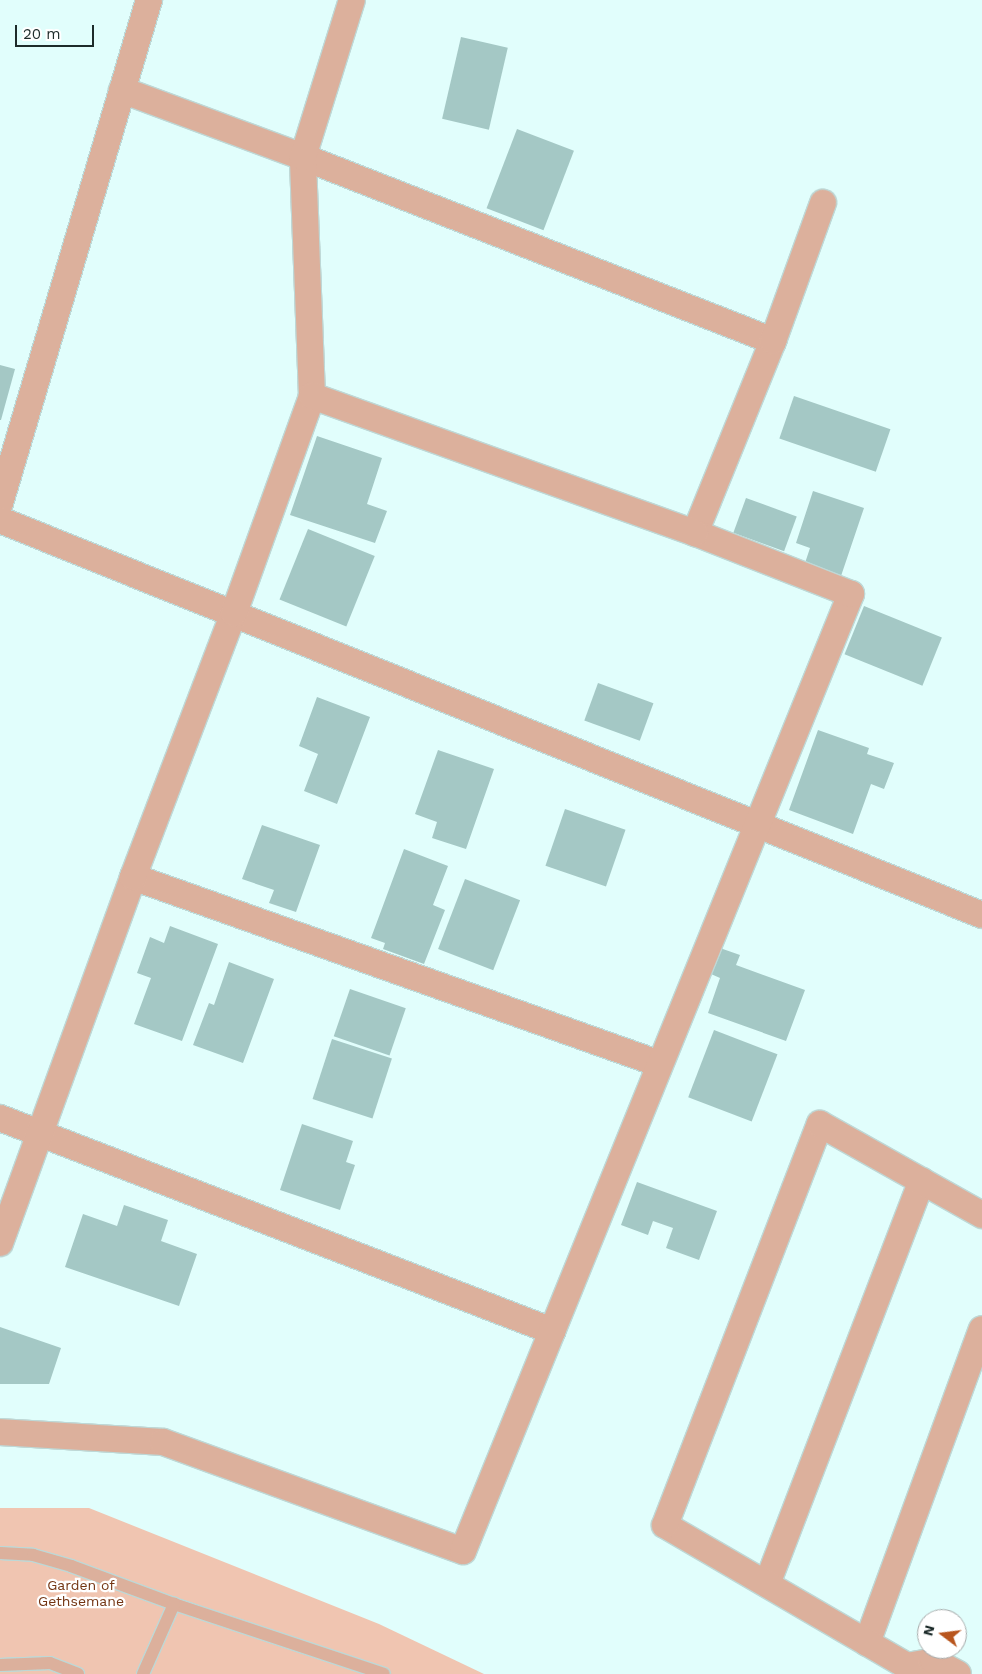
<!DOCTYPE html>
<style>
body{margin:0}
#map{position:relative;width:982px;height:1674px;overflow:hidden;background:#e1fefc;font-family:"Work Sans",sans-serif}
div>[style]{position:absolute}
.green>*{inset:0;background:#f0c5b1}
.building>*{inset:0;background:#a4c8c5;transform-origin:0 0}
.roads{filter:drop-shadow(1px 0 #bed8d6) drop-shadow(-1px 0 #bed8d6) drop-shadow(0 1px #bed8d6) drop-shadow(0 -1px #bed8d6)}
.lane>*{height:12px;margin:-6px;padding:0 6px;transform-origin:6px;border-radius:6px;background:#dcb09c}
.street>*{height:26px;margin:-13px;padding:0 13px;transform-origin:13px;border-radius:13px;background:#dcb09c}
span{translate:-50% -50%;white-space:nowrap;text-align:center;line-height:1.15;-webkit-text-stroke:4.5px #fff;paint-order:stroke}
.park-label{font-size:14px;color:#733513}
.north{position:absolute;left:917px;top:1609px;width:50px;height:50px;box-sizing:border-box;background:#fff;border:1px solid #a5aaaa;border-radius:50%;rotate:285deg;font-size:14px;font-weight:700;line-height:20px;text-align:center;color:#1d2b2a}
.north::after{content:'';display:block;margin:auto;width:18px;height:22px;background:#b8551d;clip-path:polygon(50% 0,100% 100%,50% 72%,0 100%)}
.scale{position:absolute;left:15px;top:25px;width:79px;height:22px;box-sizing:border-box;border:2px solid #1d2b2a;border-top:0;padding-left:6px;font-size:15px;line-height:18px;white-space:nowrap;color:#1d2b2a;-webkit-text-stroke:4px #fff;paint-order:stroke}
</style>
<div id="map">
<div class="green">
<div style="clip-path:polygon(0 1508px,89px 1508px,379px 1624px,484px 1674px,0 1674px)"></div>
</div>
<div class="building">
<div style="left:461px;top:37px;width:48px;height:84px;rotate:13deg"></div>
<div style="left:517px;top:129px;width:61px;height:85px;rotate:21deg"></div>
<div style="clip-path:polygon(0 365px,15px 369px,1px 420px,0 420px)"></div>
<div style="left:794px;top:396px;width:102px;height:45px;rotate:19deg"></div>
<div style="clip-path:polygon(317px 436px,382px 458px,367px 504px,387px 511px,375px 543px,290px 515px)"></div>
<div style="clip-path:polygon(813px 491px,864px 508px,840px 579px,804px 566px,810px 548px,796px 543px)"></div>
<div style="left:746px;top:498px;width:54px;height:37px;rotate:20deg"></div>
<div style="left:308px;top:529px;width:72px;height:76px;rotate:22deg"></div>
<div style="left:864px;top:606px;width:84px;height:52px;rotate:22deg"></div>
<div style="left:598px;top:683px;width:59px;height:40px;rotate:20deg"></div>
<div style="clip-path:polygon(317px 697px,370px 717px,337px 804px,304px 791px,318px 754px,299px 746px)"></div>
<div style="clip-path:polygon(818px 730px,869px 748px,867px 754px,894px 763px,884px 789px,871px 784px,853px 834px,789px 810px)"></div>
<div style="clip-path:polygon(438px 750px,494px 769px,466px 849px,432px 838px,437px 822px,415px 814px)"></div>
<div style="left:565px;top:809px;width:64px;height:60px;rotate:19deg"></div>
<div style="clip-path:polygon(262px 825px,320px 845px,296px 912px,269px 903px,274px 890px,242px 879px)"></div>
<div style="clip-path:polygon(404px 849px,448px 866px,433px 905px,445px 910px,424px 964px,383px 949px,385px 943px,371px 938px)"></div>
<div style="left:465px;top:879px;width:59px;height:75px;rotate:21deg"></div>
<div style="clip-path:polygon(170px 926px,218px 944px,182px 1041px,134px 1024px,151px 978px,137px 973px,150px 937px,164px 943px)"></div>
<div style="clip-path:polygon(720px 948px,740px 955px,736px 965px,805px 990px,786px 1041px,708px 1013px,720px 978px,711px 974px)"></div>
<div style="clip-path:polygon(229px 962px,274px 979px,243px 1063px,193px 1045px,209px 1003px,214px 1005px)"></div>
<div style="left:350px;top:989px;width:59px;height:50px;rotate:19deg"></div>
<div style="left:714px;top:1030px;width:68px;height:72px;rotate:21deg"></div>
<div style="left:332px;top:1039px;width:63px;height:63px;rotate:18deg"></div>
<div style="clip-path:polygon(302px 1124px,353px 1141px,346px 1162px,355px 1165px,340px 1210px,280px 1190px)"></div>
<div style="clip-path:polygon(637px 1182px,717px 1211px,699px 1260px,666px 1248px,673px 1228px,653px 1221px,648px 1235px,621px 1225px)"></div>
<div style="clip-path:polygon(124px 1205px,168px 1220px,161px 1241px,197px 1254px,179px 1306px,65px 1267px,83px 1214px,117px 1226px)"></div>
<div style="clip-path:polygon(0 1327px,61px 1348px,49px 1384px,0 1384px)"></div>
</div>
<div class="roads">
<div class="lane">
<div style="left:0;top:1553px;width:33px;rotate:3deg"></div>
<div style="left:33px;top:1555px;width:40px;rotate:16deg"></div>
<div style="left:71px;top:1566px;width:110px;rotate:20.3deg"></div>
<div style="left:174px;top:1604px;width:221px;rotate:18.4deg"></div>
<div style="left:0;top:1665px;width:50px;rotate:-2.3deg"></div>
<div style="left:50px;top:1663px;width:30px;rotate:21deg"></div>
<div style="left:143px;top:1674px;width:77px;rotate:-66.1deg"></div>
</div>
<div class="street">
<div style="left:122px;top:90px;width:193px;rotate:20.3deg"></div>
<div style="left:303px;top:157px;width:505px;rotate:21.38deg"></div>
<div style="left:0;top:503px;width:525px;rotate:-73.5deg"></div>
<div style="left:0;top:520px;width:1058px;rotate:21.91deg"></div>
<div style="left:695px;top:533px;width:207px;rotate:-67.9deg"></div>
<div style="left:773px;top:341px;width:147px;rotate:-70.1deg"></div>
<div style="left:133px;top:877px;width:559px;rotate:19.54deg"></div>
<div style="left:0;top:1118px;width:592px;rotate:21.1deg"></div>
<div style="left:0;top:1243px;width:389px;rotate:-70deg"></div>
<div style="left:133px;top:877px;width:283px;rotate:-69.1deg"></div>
<div style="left:234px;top:613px;width:231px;rotate:-70.2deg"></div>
<div style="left:312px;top:396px;width:239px;rotate:-92.2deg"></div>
<div style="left:303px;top:157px;width:164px;rotate:-72.7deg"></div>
<div style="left:0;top:1432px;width:163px;rotate:3.5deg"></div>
<div style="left:163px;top:1442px;width:319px;rotate:20deg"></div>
<div style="left:463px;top:1551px;width:1033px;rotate:-67.93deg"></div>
<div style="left:851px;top:594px;width:168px;rotate:-158.6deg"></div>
<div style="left:695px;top:533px;width:407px;rotate:-160.3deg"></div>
<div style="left:767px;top:1584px;width:432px;rotate:-69deg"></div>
<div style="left:867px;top:1643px;width:334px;rotate:-69.9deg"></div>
<div style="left:907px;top:1666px;width:27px;rotate:-10deg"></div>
<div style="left:934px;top:1661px;width:27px;rotate:28deg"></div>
<div style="left:911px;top:1674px;width:9px;rotate:-117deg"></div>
<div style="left:907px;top:1666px;width:280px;rotate:-149.8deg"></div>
<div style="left:665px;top:1525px;width:430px;rotate:-68.9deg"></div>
<div style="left:820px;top:1124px;width:186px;rotate:29.3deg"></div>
</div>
</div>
<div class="park-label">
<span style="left:81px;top:1593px">Garden of<br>Gethsemane</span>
</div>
<div class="north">N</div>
<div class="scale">20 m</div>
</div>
